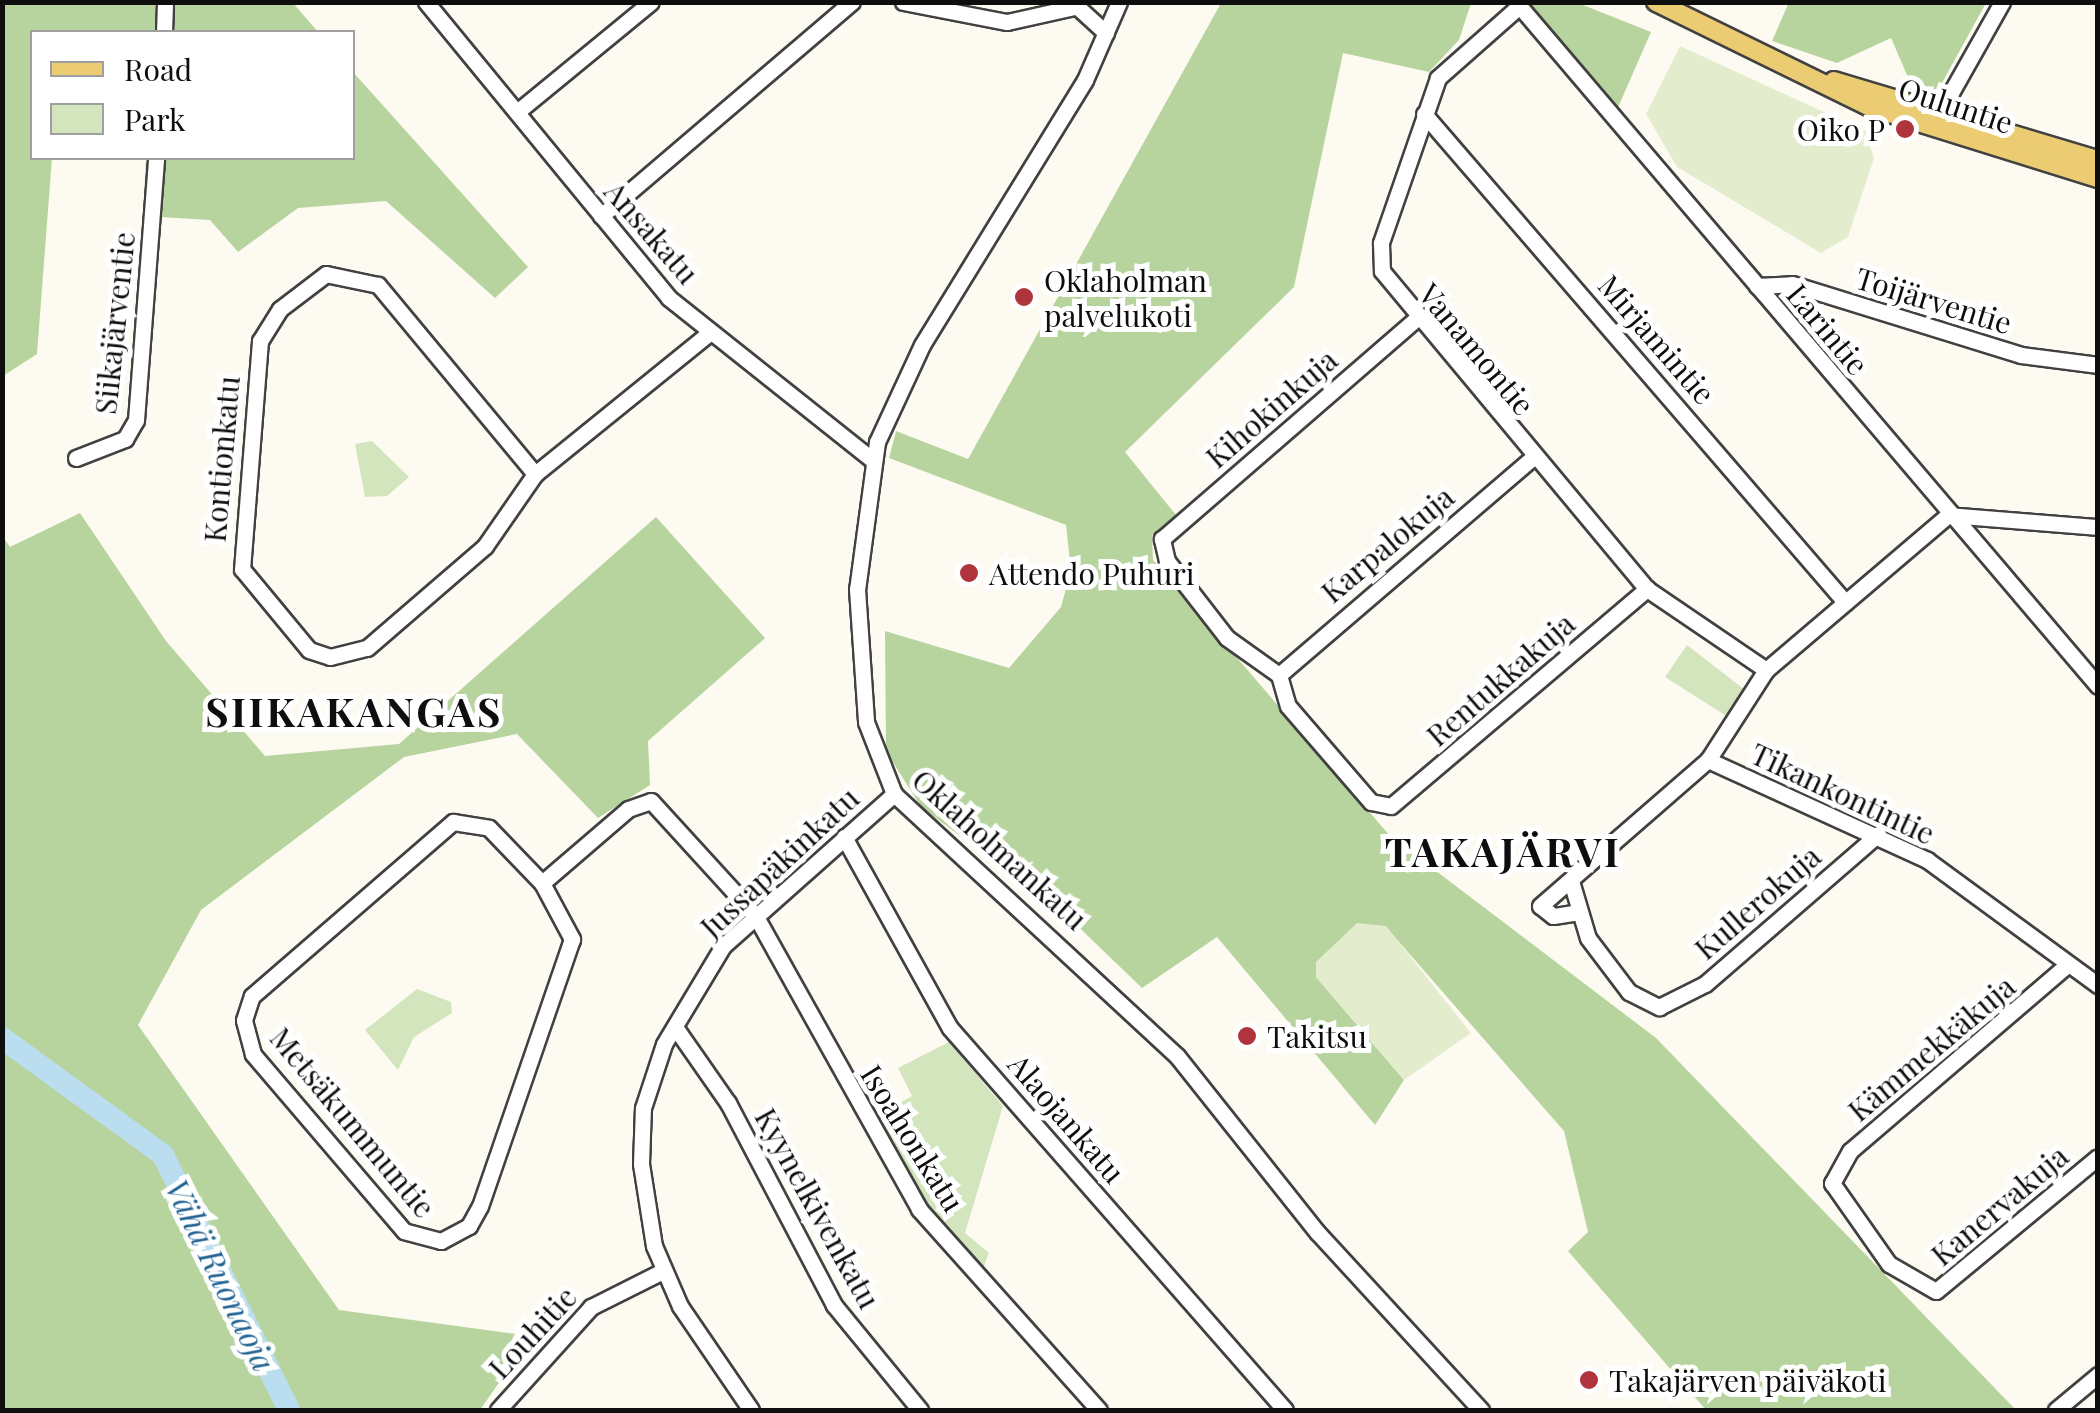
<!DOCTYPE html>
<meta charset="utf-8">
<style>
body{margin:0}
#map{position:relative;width:2100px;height:1413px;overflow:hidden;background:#fdfbf1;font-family:"Playfair Display",serif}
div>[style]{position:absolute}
.green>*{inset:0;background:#d2e5bd}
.forest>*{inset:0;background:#b7d49e}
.pitch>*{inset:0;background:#e3edce}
.river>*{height:22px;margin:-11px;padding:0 11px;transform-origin:11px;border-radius:11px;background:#baddf0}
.roads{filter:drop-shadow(2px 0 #414141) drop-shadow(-2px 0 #414141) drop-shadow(0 2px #414141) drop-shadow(0 -2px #414141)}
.minor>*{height:15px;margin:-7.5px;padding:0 7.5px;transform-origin:7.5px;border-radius:7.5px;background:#fff}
.major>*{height:18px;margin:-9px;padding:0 9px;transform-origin:9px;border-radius:9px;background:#ebcc73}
.dots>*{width:28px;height:28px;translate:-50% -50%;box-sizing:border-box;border:5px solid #fff;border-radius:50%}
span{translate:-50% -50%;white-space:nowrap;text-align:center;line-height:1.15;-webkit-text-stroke:10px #fff;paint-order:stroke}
.street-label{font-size:30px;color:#0e0e0e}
.poi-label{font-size:30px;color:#0e0e0e}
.right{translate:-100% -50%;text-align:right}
.left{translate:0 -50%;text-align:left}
.water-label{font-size:32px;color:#246494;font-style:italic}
.district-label{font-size:40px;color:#0e0e0e;font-weight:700;letter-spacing:2.5px}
.frame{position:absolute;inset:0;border:5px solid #0e0e0e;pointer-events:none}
.legend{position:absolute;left:30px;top:30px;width:325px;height:130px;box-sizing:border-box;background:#fff;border:2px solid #9f9f9f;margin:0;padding:12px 18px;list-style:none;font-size:30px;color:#0e0e0e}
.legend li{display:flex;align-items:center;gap:20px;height:50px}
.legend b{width:50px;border:2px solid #9f9f9f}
</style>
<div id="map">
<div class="green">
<div style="clip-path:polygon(372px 441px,409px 477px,387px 496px,365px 497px,355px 444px)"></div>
<div style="clip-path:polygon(1687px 645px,1745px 690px,1728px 717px,1665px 677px)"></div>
<div style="clip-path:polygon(417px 989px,451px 1002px,452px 1013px,414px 1037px,398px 1070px,365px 1030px)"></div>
<div style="clip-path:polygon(949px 1042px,1003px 1106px,965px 1233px,989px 1253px,983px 1268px,916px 1198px,873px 1118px,912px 1096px,898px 1068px)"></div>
</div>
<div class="forest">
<div style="clip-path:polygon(1789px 2px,1986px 2px,1986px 3px,1937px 92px,1910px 82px,1891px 38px,1837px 63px,1772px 41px)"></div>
<div style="clip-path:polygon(3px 3px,293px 3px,318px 32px,32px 32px,32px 158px,52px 158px,37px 354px,3px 376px)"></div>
<div style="clip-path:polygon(1221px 3px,1471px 3px,1459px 40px,1429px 72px,1343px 53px,1294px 287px,1125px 452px,1176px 515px,1152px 535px,1153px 560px,1390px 836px,1656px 1038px,2016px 1410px,1706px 1410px,1568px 1251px,1588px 1232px,1564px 1131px,1386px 927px,1316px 977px,1404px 1080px,1375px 1125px,1217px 937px,1142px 988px,1062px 911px,921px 807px,886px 751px,885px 631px,1009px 668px,1061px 607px,1071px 571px,1066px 525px,889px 458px,896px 431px,968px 459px)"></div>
<div style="clip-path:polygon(1528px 3px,1578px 3px,1651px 32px,1616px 112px)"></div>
<div style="clip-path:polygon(353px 72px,528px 267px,495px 298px,386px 201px,298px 208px,238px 252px,210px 220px,143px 216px,146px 158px,352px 158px)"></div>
<div style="clip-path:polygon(80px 513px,166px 641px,265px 756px,399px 744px,656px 517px,765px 638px,648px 741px,650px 785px,598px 818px,517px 734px,404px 757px,201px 910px,138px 1025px,339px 1310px,516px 1334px,525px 1345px,480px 1410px,3px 1410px,3px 537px,10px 547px)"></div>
</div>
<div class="pitch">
<div style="clip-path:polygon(1680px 46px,1865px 131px,1874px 158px,1848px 237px,1821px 253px,1677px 167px,1646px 114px)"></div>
<div style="clip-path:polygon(1357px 923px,1386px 926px,1471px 1033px,1404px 1080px,1316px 977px,1316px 962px)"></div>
</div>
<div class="river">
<div style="left:2px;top:1038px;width:199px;rotate:36deg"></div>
<div style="left:163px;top:1155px;width:284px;rotate:63.7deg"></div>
</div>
<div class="roads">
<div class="minor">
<div style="left:426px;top:2px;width:383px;rotate:50.6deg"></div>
<div style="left:669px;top:298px;width:260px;rotate:38.5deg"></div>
<div style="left:903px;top:2px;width:106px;rotate:10.9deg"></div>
<div style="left:1007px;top:22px;width:69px;rotate:-12.6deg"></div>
<div style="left:1072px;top:2px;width:46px;rotate:42.4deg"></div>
<div style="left:1119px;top:2px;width:85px;rotate:113.6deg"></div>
<div style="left:1085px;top:80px;width:311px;rotate:121.6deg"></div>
<div style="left:922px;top:345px;width:107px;rotate:114.9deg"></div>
<div style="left:877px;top:442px;width:148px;rotate:97.7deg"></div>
<div style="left:857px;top:589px;width:133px;rotate:86.1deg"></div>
<div style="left:866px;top:722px;width:77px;rotate:68.7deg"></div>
<div style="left:894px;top:794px;width:386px;rotate:42.8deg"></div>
<div style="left:1177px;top:1056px;width:226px;rotate:51.5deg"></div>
<div style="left:1318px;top:1233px;width:241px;rotate:47.4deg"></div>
<div style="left:1516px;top:2px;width:898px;rotate:49.61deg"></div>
<div style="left:1517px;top:8px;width:106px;rotate:138.5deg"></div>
<div style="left:1438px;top:78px;width:175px;rotate:109.1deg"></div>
<div style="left:1381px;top:243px;width:28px;rotate:88deg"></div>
<div style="left:1382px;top:271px;width:414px;rotate:50.2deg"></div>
<div style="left:1647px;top:589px;width:144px;rotate:34.2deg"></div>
<div style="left:164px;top:32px;width:30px;rotate:-88deg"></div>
<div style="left:517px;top:112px;width:173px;rotate:-39.4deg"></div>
<div style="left:1424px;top:114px;width:645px;rotate:49.22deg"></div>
<div style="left:1935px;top:121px;width:137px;rotate:-60.6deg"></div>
<div style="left:601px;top:216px;width:330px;rotate:-40.5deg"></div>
<div style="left:1757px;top:286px;width:35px;rotate:-3deg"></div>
<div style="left:1792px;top:284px;width:240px;rotate:17.2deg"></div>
<div style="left:2021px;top:355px;width:78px;rotate:7.4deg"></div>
<div style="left:76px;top:458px;width:53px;rotate:-21.2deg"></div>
<div style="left:125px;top:439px;width:22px;rotate:-60deg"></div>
<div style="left:136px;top:420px;width:263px;rotate:-85.6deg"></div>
<div style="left:535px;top:474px;width:246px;rotate:-129.7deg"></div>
<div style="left:378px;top:285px;width:53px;rotate:-168.1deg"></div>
<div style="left:326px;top:274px;width:58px;rotate:142.7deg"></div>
<div style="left:280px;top:309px;width:38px;rotate:122deg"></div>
<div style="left:260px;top:341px;width:229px;rotate:94.5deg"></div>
<div style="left:242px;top:569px;width:105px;rotate:50.4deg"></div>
<div style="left:309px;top:650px;width:22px;rotate:18deg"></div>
<div style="left:330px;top:657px;width:38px;rotate:-14deg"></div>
<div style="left:367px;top:648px;width:156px;rotate:-40.8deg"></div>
<div style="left:485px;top:546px;width:88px;rotate:-55.2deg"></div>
<div style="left:535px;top:474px;width:224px;rotate:-39deg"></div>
<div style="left:1279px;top:675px;width:64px;rotate:-144.6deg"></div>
<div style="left:1227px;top:638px;width:98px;rotate:-127.9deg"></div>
<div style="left:1167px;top:561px;width:23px;rotate:-103deg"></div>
<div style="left:1162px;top:539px;width:337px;rotate:-40.9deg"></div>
<div style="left:1279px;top:675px;width:32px;rotate:74deg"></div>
<div style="left:1288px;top:706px;width:127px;rotate:49.2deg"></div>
<div style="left:1371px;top:802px;width:20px;rotate:11deg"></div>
<div style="left:1391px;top:806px;width:336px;rotate:-40.3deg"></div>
<div style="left:1279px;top:675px;width:335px;rotate:-40.6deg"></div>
<div style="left:1708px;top:760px;width:241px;rotate:24.5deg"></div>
<div style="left:1927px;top:860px;width:212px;rotate:36.2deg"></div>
<div style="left:844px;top:837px;width:218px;rotate:61deg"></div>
<div style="left:950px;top:1028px;width:508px;rotate:48.75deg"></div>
<div style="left:1571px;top:881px;width:59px;rotate:73.4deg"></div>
<div style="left:1588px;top:938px;width:68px;rotate:52.8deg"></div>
<div style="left:1629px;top:992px;width:34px;rotate:27deg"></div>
<div style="left:1659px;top:1007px;width:51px;rotate:-26.6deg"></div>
<div style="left:1705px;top:984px;width:229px;rotate:-40.9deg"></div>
<div style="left:542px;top:883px;width:64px;rotate:61.8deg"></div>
<div style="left:572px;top:939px;width:282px;rotate:109deg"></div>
<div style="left:480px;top:1206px;width:23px;rotate:119deg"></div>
<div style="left:469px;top:1226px;width:32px;rotate:152deg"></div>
<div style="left:441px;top:1241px;width:38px;rotate:-165deg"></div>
<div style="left:404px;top:1231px;width:233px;rotate:-130.5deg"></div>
<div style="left:253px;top:1054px;width:35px;rotate:-105deg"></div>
<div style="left:244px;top:1020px;width:25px;rotate:-72deg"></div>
<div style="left:252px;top:996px;width:266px;rotate:-40.9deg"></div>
<div style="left:453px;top:822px;width:36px;rotate:9deg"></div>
<div style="left:489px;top:828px;width:76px;rotate:46.1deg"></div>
<div style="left:542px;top:883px;width:113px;rotate:-40.7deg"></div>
<div style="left:628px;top:809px;width:24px;rotate:-19deg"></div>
<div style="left:651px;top:801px;width:154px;rotate:47.6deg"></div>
<div style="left:755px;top:915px;width:337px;rotate:60.8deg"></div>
<div style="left:919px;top:1209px;width:270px;rotate:48.2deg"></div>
<div style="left:1579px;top:912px;width:26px;rotate:171deg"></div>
<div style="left:1553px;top:916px;width:16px;rotate:-142deg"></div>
<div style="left:1540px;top:906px;width:223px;rotate:-41deg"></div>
<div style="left:1708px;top:760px;width:107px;rotate:-57.2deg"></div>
<div style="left:1766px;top:670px;width:239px;rotate:-40.4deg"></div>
<div style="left:1948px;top:515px;width:150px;rotate:4.6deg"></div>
<div style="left:2067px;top:965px;width:286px;rotate:139.4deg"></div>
<div style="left:1850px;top:1151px;width:37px;rotate:119deg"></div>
<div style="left:1832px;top:1183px;width:99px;rotate:54.9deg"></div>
<div style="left:1889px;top:1264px;width:54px;rotate:29.9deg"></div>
<div style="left:1936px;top:1291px;width:210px;rotate:-39.6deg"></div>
<div style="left:675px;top:1027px;width:93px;rotate:55.1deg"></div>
<div style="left:728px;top:1103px;width:228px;rotate:62.3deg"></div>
<div style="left:834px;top:1305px;width:136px;rotate:50.7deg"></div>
<div style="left:498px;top:1410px;width:139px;rotate:-47.9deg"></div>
<div style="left:591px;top:1307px;width:80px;rotate:-26.6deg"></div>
<div style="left:751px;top:1410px;width:126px;rotate:-124.3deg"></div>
<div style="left:680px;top:1306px;width:65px;rotate:-113.4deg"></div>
<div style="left:654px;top:1246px;width:83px;rotate:-99deg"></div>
<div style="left:641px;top:1164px;width:56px;rotate:-88deg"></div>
<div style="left:643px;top:1108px;width:67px;rotate:-71.8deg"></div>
<div style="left:664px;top:1044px;width:114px;rotate:-59deg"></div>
<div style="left:723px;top:946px;width:229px;rotate:-41.6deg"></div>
<div style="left:2056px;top:1410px;width:55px;rotate:-39.8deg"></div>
</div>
<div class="major">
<div style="left:1656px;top:2px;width:238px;rotate:26.1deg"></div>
<div style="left:1870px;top:107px;width:239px;rotate:17.3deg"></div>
<div style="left:1834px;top:81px;width:276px;rotate:16.7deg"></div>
</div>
</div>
<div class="dots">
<div style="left:1905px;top:129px;background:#b0343c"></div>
<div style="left:1024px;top:297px;background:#b0343c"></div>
<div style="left:969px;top:573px;background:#b0343c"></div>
<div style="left:1247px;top:1036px;background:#b0343c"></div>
<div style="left:1589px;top:1380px;background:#b0343c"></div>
</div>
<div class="street-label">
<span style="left:1956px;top:105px;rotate:18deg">Ouluntie</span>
<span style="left:652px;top:232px;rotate:49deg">Ansakatu</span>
<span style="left:1934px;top:300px;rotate:17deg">Toijärventie</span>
<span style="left:114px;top:323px;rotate:-84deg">Siikajärventie</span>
<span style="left:1828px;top:329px;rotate:50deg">Larintie</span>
<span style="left:1657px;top:339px;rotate:49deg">Mirjamintie</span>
<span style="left:1477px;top:349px;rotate:50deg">Vanamontie</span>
<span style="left:1271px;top:408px;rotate:-41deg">Kihokinkuja</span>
<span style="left:221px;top:459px;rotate:-85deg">Kontionkatu</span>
<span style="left:1387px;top:544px;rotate:-40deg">Karpalokuja</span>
<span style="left:1500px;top:679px;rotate:-41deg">Rentukkakuja</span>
<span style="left:1843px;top:793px;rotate:25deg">Tikankontintie</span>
<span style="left:1000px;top:849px;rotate:42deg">Oklaholmankatu</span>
<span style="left:779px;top:862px;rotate:-43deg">Jussapäkinkatu</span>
<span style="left:1757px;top:902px;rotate:-41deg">Kullerokuja</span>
<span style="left:1931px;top:1048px;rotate:-40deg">Kämmekkäkuja</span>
<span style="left:1067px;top:1118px;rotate:49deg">Alaojankatu</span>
<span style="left:353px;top:1122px;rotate:50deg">Metsäkummuntie</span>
<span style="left:913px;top:1138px;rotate:58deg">Isoahonkatu</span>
<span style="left:1999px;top:1205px;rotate:-40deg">Kanervakuja</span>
<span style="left:818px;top:1208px;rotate:61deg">Kyynelkivenkatu</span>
<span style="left:532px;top:1332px;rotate:-47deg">Louhitie</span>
</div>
<div class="poi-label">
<span class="right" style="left:1885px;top:129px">Oiko P</span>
<span class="left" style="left:1044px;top:297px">Oklaholman<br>palvelukoti</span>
<span class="left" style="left:989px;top:573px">Attendo Puhuri</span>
<span class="left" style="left:1267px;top:1036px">Takitsu</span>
<span class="left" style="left:1609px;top:1380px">Takajärven päiväkoti</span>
</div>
<div class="water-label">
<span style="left:221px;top:1275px;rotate:64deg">Vähä Ruonaoja</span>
</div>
<div class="district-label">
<span style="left:354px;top:711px">SIIKAKANGAS</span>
<span style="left:1503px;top:851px">TAKAJÄRVI</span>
</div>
<div class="frame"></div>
<ul class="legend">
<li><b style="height:12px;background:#ebcc73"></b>Road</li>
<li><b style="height:28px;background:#d2e5bd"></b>Park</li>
</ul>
</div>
